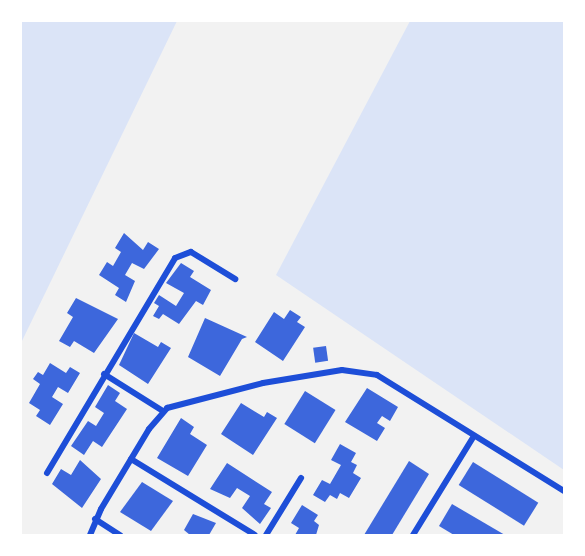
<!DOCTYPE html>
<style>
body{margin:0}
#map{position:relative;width:585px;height:556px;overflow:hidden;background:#f2f2f2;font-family:"PT Sans Narrow",sans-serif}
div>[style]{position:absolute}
.green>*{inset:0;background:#dbe4f7}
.building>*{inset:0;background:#3d67dc;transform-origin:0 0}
.minor>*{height:6px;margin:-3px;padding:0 3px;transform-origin:3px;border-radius:3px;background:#1d4ed8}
span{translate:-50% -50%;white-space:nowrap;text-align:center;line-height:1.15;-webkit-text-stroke:4.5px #fff;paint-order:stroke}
.frame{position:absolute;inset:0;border:22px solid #fff;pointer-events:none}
</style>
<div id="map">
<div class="green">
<div style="clip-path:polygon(21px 21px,177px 21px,21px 343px)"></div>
<div style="clip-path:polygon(410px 21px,564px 21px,564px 470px,276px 275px)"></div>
</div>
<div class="building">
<div style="clip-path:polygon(124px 233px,143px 250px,148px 242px,159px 249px,144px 269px,132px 263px,125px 275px,135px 281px,126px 302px,115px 295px,119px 288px,99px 275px,107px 262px,113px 266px,121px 252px,115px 248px)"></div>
<div style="clip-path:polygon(181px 263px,194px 271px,190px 277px,211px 290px,203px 305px,196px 301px,179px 324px,163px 314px,159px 319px,153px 316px,159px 306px,154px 303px,159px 295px,176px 306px,184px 293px,166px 283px)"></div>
<div style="clip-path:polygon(76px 298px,118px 319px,94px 353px,74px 341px,70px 347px,59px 341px,73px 317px,67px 313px)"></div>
<div style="clip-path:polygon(290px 310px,301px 317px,297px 322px,305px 327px,283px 361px,255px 342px,274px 312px,284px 319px)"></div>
<div style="clip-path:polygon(205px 318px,247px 337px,242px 339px,220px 376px,188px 357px)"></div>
<div style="clip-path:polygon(134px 333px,158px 347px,161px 342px,171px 348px,148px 384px,119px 365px)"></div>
<div style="left:326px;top:346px;width:15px;height:13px;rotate:82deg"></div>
<div style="clip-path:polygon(50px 363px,66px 373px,70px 367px,80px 373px,68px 393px,58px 387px,52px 397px,63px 404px,50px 425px,36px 416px,40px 410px,29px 403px,40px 384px,33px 379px,38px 372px,43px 375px)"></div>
<div style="clip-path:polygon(108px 385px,120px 393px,115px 401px,127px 409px,102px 447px,93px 441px,84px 455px,71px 446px,88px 421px,96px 426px,104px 413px,95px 407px)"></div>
<div style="clip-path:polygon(367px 388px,398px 407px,390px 421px,382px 416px,377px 423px,385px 428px,377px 441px,345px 422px)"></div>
<div style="left:305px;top:391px;width:36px;height:39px;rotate:32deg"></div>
<div style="clip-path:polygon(241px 403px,264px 417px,267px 412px,277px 418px,253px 455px,221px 434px)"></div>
<div style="clip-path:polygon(181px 418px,194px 427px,190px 434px,207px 445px,188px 476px,157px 458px)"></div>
<div style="clip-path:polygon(340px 444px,356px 453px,351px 462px,357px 465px,353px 473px,361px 478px,349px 498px,340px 493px,337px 499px,330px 495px,325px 502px,313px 495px,322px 480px,330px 484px,341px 465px,331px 460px)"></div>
<div style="clip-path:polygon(80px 460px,101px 479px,82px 508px,52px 484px,61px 469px,71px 475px)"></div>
<div style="clip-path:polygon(409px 461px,429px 474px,392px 535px,364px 535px)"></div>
<div style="left:473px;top:462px;width:77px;height:27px;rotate:32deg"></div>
<div style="clip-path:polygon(227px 463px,272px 492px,264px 504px,271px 508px,260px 524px,242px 508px,250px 496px,237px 488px,230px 498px,210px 489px)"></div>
<div style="clip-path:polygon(142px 482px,173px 501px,151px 531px,120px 512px)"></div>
<div style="clip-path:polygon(452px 504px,505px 535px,454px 535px,439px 526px)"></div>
<div style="clip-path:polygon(302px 505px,318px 515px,314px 521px,319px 525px,316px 535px,295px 535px,299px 528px,291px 523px)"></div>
<div style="clip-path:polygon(193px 514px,216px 523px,209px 535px,190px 535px,184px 530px)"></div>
</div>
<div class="minor">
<div style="left:104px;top:374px;width:70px;rotate:32.1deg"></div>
<div style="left:131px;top:459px;width:145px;rotate:31.5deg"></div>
<div style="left:47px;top:473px;width:250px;rotate:-59.2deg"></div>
<div style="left:175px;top:258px;width:17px;rotate:-21deg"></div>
<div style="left:191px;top:252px;width:52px;rotate:31.5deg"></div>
<div style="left:95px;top:519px;width:30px;rotate:33deg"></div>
<div style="left:90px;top:535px;width:28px;rotate:-67deg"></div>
<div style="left:101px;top:509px;width:93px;rotate:-59deg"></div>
<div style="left:149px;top:429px;width:28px;rotate:-49deg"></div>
<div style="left:167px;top:408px;width:99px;rotate:-14.6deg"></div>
<div style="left:263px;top:383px;width:80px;rotate:-9.3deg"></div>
<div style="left:342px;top:370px;width:35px;rotate:8deg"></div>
<div style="left:377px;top:375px;width:220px;rotate:31.8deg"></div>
<div style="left:266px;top:535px;width:67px;rotate:-58.4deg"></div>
<div style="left:413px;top:535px;width:116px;rotate:-58.4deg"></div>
</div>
<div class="frame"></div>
</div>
